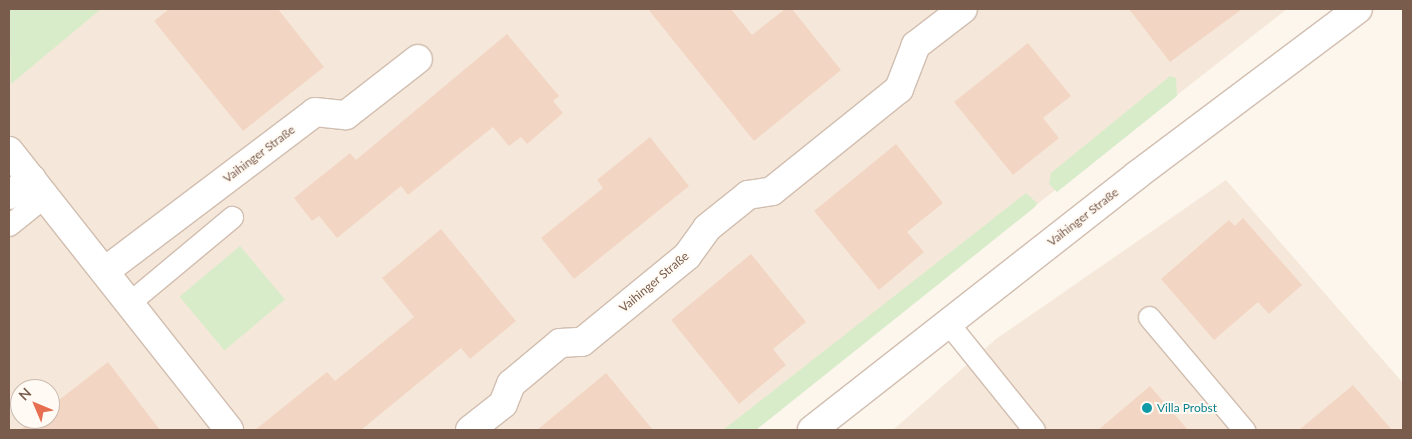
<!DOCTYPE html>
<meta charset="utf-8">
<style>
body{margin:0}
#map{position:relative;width:1412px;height:439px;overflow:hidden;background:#fdf6ec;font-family:Lato,sans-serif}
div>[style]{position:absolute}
.residential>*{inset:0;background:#f5e8da}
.green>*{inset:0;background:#d8ecc9;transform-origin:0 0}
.building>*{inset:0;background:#f3d5c3}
.roads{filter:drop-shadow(1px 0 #d1beb0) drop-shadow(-1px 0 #d1beb0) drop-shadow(0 1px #d1beb0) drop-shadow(0 -1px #d1beb0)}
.lane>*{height:21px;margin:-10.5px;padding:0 10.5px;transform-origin:10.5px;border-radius:10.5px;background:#fff}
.street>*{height:28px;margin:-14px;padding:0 14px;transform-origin:14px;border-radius:14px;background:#fff}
.secondary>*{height:28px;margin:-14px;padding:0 14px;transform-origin:14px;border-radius:14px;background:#fff}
.dots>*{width:14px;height:14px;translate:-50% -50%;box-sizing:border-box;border:2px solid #fffaf3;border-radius:50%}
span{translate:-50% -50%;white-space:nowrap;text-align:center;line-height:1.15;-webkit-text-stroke:4px #fffaf3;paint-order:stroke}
.street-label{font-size:12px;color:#7a5c4d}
.culture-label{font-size:12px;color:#0d838f}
.left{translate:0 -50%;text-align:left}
.frame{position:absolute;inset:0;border:10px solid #7a5c4d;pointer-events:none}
.north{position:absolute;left:10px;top:379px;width:50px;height:50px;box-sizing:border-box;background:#fffaf3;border:1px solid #cabbb1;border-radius:50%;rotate:315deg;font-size:14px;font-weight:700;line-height:20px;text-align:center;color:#7a5c4d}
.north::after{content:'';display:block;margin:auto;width:18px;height:22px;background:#e76f51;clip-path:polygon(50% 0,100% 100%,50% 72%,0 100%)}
</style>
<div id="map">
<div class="residential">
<div style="clip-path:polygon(evenodd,9px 9px,1287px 9px,748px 430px,9px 430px,9px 9px,20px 389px,50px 389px,50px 419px,20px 419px,20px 389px)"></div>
<div style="clip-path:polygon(1226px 180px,1403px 383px,1403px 430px,893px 430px,996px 339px)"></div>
</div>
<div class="green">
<div style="clip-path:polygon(9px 9px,101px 9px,11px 84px)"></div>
<div style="clip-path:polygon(1170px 76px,1176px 78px,1177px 96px,1057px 192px,1049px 184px,1051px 173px)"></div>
<div style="clip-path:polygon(1026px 193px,1037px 203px,1035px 207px,756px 430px,723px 430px)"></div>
<div style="left:240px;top:246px;width:70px;height:79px;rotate:50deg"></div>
</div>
<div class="building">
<div style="clip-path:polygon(169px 9px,278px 9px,324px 67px,243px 131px,154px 21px)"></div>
<div style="clip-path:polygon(648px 9px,731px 9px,752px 35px,785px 9px,792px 9px,841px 70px,754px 141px)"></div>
<div style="clip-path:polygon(1129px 9px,1242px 9px,1170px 62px)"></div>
<div style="clip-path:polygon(507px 34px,559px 96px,553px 101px,563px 113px,527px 144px,521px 137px,509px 146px,493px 127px,408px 195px,401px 186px,337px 238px,319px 216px,312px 221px,294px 198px,350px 153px,356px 160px)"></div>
<div style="clip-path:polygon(1028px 43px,1071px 96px,1043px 118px,1059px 138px,1013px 175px,954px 102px)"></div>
<div style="clip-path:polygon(650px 137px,689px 186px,574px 279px,541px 238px,603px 188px,597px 180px)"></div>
<div style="clip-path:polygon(896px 144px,943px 203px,907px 232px,924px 252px,879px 290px,814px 211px)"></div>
<div style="clip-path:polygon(1243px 218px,1302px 285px,1269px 314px,1258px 302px,1214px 340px,1161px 279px,1229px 220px,1235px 226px)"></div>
<div style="clip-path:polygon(441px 229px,516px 321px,470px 359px,461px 348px,361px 430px,255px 430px,327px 372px,335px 381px,414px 317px,382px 278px)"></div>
<div style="clip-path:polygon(751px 254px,806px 322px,773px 349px,786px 365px,739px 404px,671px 320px)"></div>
<div style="clip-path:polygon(108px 362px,160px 430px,20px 430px,35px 419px,50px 419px,50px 407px)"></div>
<div style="clip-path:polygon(606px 373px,653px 430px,537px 430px)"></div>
<div style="clip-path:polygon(1353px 385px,1392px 430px,1299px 430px)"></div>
<div style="clip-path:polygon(1150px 386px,1188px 430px,1098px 430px)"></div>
</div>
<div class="roads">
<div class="lane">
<div style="left:9px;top:225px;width:46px;rotate:-38.9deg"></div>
<div style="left:130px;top:302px;width:133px;rotate:-39.8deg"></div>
<div style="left:1149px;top:317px;width:148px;rotate:49.9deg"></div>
<div style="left:948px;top:323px;width:137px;rotate:51.2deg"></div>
</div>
<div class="street">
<div style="left:9px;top:151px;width:355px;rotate:51.7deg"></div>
<div style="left:9px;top:195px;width:28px;rotate:-35deg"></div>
<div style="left:105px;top:271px;width:263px;rotate:-37.1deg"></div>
<div style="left:315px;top:112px;width:31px;rotate:6deg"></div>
<div style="left:346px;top:115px;width:91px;rotate:-37.9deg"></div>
<div style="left:470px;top:430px;width:42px;rotate:-38.2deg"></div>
<div style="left:503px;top:404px;width:22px;rotate:-68deg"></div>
<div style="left:511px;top:384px;width:64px;rotate:-39.9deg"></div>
<div style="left:560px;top:343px;width:22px;rotate:-3deg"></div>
<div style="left:582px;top:342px;width:136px;rotate:-39.3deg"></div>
<div style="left:687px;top:256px;width:34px;rotate:-54deg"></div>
<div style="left:707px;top:228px;width:53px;rotate:-38.8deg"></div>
<div style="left:748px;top:195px;width:24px;rotate:-9deg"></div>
<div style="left:772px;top:191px;width:163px;rotate:-38.8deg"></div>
<div style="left:899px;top:89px;width:47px;rotate:-68.9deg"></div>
<div style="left:916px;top:45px;width:59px;rotate:-37.5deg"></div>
</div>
<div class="secondary">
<div style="left:812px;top:430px;width:413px;rotate:-38.1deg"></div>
<div style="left:1137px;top:175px;width:276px;rotate:-36.9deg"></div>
</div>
</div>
<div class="dots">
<div style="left:1147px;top:408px;background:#0f9aa8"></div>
</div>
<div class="street-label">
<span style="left:259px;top:154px;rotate:-37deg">Vaihinger Straße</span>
<span style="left:1083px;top:217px;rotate:-38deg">Vaihinger Straße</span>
<span style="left:654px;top:282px;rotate:-40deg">Vaihinger Straße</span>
</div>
<div class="culture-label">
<span class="left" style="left:1157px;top:408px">Villa Probst</span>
</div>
<div class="frame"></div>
<div class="north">N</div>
</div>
